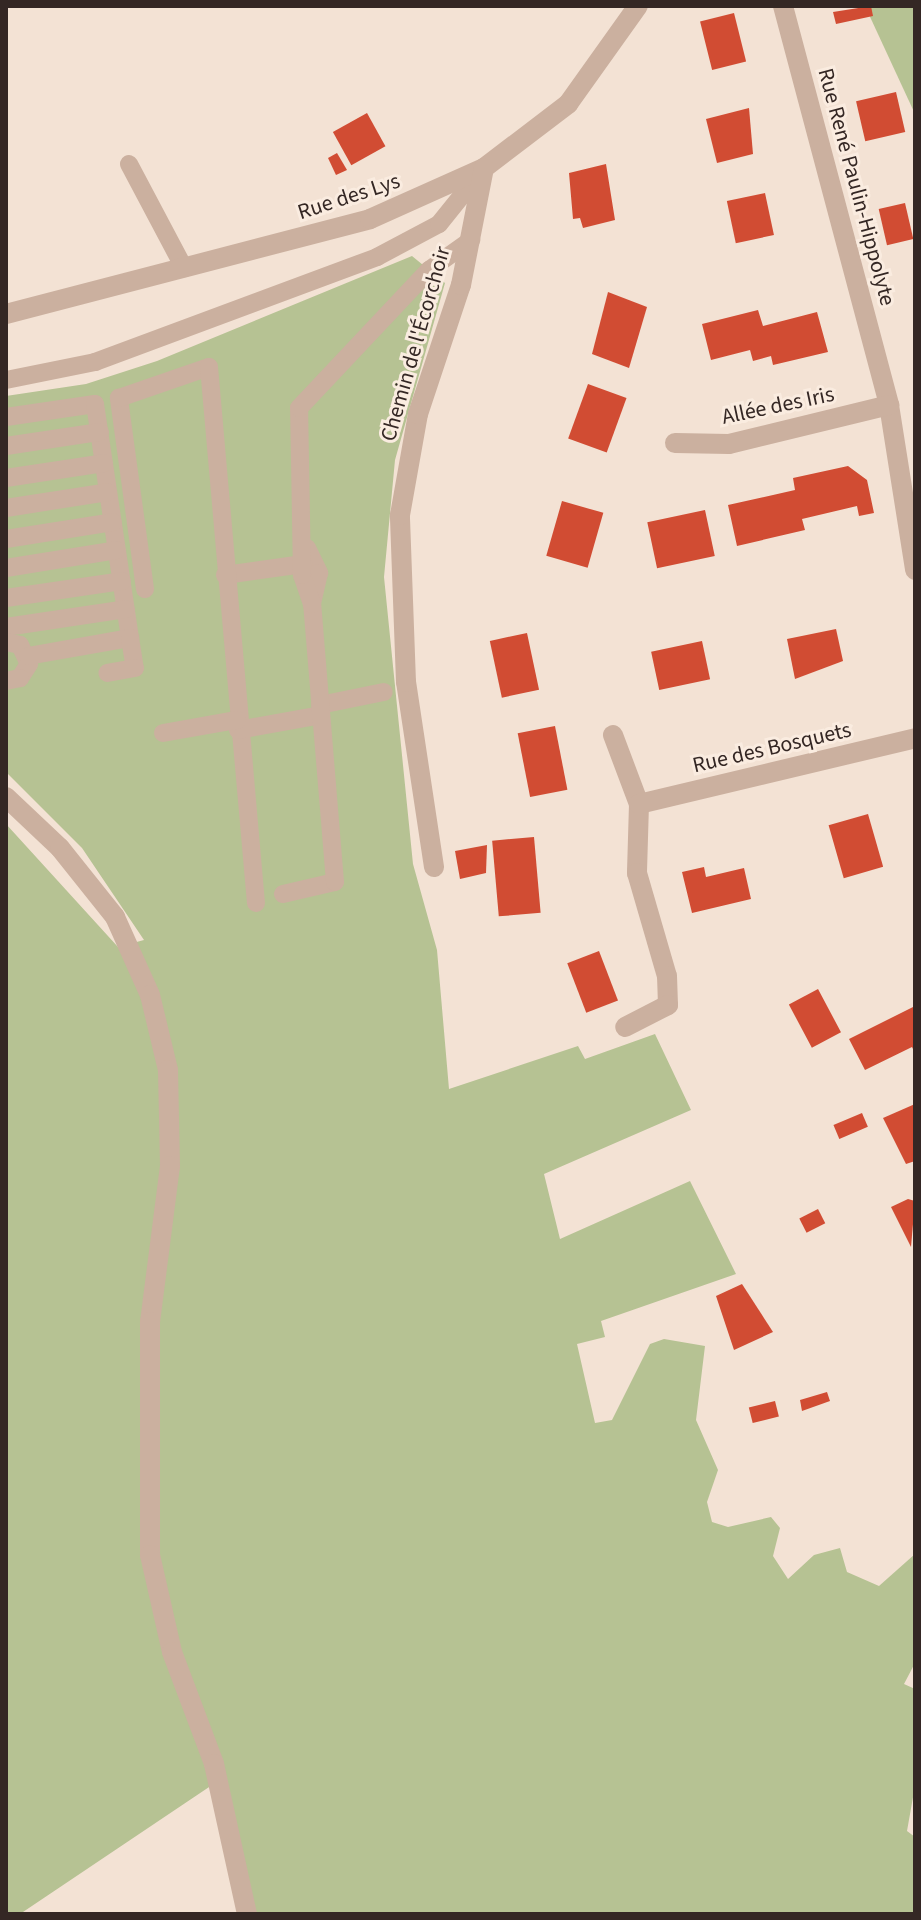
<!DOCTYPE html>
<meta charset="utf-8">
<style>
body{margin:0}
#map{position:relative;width:921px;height:1920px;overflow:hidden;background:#f3e2d4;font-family:"Source Sans 3",sans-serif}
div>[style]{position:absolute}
.green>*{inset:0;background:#b6c293}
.building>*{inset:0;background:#d14c33;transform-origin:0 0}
.service>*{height:18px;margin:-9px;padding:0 9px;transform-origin:9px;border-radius:9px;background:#cbb09f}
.minor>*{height:20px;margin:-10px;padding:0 10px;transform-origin:10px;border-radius:10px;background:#cbb09f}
span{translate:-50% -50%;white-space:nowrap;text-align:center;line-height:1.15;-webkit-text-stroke:6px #faece0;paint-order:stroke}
.street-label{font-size:22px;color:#342724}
.frame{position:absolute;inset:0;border:8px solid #342724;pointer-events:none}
</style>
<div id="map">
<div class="green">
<div style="clip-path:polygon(865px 6px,915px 6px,915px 114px)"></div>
<div style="clip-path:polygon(412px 256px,445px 283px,395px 460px,384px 577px,413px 864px,437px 950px,449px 1089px,578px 1046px,585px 1059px,655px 1034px,691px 1110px,544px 1174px,560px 1239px,690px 1181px,736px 1274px,601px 1321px,605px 1337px,577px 1344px,595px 1423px,612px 1420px,650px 1344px,664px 1339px,705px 1346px,696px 1420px,718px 1470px,707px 1502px,712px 1522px,728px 1527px,771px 1517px,780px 1528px,773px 1556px,788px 1579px,814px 1555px,840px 1548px,847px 1572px,879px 1586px,915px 1554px,915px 1663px,904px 1684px,915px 1689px,915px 1786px,907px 1831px,915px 1837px,915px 1914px,252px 1914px,224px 1777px,20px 1914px,6px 1914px,6px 824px,118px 947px,144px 940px,82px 848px,6px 772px,6px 396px,86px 384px,157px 361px)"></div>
</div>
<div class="building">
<div style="clip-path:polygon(871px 6px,873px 16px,836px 24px,833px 12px)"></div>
<div style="left:734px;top:13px;width:50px;height:35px;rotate:76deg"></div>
<div style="left:896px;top:92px;width:41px;height:41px;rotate:77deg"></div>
<div style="clip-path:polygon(749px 108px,753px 154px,717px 163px,706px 119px)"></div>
<div style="left:367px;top:113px;width:38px;height:39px;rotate:61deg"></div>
<div style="clip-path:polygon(337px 153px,347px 170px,336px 175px,328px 158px)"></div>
<div style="clip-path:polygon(606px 164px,615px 220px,583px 228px,580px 218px,573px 219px,569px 173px)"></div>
<div style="left:765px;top:193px;width:43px;height:39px;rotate:78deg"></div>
<div style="left:905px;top:203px;width:37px;height:27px;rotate:77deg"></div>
<div style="clip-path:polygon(608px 292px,647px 307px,629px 368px,592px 354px)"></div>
<div style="clip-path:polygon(758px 310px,763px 326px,817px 312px,828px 352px,773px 365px,771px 356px,753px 361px,750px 350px,711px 360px,702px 324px)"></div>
<div style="left:588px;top:384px;width:41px;height:58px;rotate:20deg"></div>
<div style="clip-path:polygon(848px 466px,867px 480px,874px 513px,859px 516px,857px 506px,802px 519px,805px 530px,737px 546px,728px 505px,795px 490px,793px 478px)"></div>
<div style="left:562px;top:501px;width:43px;height:57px;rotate:16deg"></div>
<div style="left:705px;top:510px;width:47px;height:59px;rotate:78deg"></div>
<div style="clip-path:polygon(836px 629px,843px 661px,795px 679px,787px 639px)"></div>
<div style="left:527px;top:633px;width:58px;height:38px;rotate:78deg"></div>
<div style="left:702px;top:641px;width:39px;height:52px;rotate:78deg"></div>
<div style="left:555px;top:726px;width:65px;height:38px;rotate:79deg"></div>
<div style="left:868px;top:814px;width:55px;height:41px;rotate:74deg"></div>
<div style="left:534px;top:837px;width:76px;height:42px;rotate:85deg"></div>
<div style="clip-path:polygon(487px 845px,486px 873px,460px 879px,455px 851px)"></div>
<div style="clip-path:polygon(704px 867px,706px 877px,744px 868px,751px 899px,692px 913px,682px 872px)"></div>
<div style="left:599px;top:951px;width:53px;height:34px;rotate:69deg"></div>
<div style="left:818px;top:989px;width:49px;height:33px;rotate:62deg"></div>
<div style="clip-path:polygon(915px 1006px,915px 1053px,912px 1047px,865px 1070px,849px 1039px)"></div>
<div style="clip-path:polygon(915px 1104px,915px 1161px,906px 1164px,883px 1118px)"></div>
<div style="left:862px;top:1113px;width:15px;height:31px;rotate:67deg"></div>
<div style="clip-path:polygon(908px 1199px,915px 1201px,911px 1247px,891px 1207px)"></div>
<div style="left:818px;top:1209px;width:16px;height:21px;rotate:63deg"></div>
<div style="clip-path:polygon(742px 1284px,773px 1332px,734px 1350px,716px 1296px)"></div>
<div style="clip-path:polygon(827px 1392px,830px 1401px,802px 1411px,800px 1400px)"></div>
<div style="left:775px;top:1401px;width:16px;height:27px;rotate:76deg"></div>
</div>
<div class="service">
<div style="left:129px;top:164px;width:118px;rotate:62.1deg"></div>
<div style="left:6px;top:380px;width:91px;rotate:-11.4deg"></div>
<div style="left:95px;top:362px;width:301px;rotate:-20.4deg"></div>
<div style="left:377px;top:257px;width:70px;rotate:-28deg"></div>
<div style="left:439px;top:224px;width:72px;rotate:-51.2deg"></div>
<div style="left:6px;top:417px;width:90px;rotate:-8.3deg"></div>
<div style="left:95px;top:404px;width:237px;rotate:81.5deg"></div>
<div style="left:6px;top:446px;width:95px;rotate:-8.5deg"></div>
<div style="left:6px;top:478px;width:99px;rotate:-8.7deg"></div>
<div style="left:6px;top:508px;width:103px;rotate:-8.9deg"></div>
<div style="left:6px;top:539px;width:108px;rotate:-9deg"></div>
<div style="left:307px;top:548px;width:28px;rotate:64deg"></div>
<div style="left:319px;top:573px;width:32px;rotate:103deg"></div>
<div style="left:6px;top:568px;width:112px;rotate:-9.2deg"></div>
<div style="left:225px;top:575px;width:79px;rotate:-8deg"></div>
<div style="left:145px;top:589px;width:193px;rotate:-97.8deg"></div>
<div style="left:119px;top:398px;width:95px;rotate:-19deg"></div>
<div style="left:209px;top:367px;width:538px;rotate:84.99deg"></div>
<div style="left:6px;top:598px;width:117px;rotate:-8.3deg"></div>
<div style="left:6px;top:627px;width:121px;rotate:-8.5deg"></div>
<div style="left:6px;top:642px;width:14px;rotate:12deg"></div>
<div style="left:20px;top:645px;width:21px;rotate:65deg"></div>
<div style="left:29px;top:664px;width:17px;rotate:123deg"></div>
<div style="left:20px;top:678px;width:14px;rotate:168deg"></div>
<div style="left:28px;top:656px;width:104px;rotate:-10deg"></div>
<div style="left:130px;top:638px;width:30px;rotate:81deg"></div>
<div style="left:135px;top:668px;width:28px;rotate:170deg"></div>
<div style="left:320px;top:705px;width:65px;rotate:-11.5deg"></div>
<div style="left:238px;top:730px;width:84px;rotate:-10.2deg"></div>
<div style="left:163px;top:733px;width:75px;rotate:-10deg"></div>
<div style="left:283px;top:894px;width:53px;rotate:-13deg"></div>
<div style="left:335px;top:882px;width:279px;rotate:-94.7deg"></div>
<div style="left:312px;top:604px;width:31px;rotate:-109deg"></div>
<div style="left:302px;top:575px;width:167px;rotate:-91deg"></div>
<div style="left:299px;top:408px;width:190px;rotate:-46.7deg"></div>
<div style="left:429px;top:270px;width:52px;rotate:-35.5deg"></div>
</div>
<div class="minor">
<div style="left:783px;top:6px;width:413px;rotate:75.1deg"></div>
<div style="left:889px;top:405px;width:167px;rotate:81deg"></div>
<div style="left:6px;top:314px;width:376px;rotate:-14.6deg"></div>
<div style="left:370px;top:219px;width:125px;rotate:-24.1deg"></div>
<div style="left:484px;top:168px;width:106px;rotate:-37.3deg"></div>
<div style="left:568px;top:104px;width:120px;rotate:-54.5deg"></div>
<div style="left:675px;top:443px;width:54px;rotate:1.1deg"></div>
<div style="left:729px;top:444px;width:165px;rotate:-13.7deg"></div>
<div style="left:613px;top:735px;width:74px;rotate:69.4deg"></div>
<div style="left:639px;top:804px;width:69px;rotate:91.7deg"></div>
<div style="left:637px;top:873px;width:107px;rotate:73.8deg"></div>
<div style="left:667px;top:976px;width:29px;rotate:88deg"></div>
<div style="left:668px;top:1005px;width:48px;rotate:152.9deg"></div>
<div style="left:6px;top:797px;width:74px;rotate:43.4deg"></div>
<div style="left:60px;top:848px;width:88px;rotate:51.4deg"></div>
<div style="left:115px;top:917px;width:85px;rotate:65.8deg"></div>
<div style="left:150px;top:995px;width:77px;rotate:76.5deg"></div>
<div style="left:168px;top:1070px;width:96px;rotate:88.8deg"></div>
<div style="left:170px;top:1166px;width:157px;rotate:97.3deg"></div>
<div style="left:150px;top:1322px;width:233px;rotate:90deg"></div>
<div style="left:150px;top:1555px;width:99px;rotate:77.2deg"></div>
<div style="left:172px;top:1652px;width:120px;rotate:69.4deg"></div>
<div style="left:214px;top:1764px;width:154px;rotate:77.6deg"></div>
<div style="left:639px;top:804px;width:284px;rotate:-13.4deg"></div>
<div style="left:434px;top:867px;width:187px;rotate:-98.6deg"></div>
<div style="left:406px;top:682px;width:167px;rotate:-92.1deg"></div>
<div style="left:400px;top:515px;width:103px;rotate:-79.9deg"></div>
<div style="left:418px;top:414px;width:136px;rotate:-71.6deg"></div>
<div style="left:461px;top:285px;width:119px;rotate:-78.9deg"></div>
</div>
<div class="street-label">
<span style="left:856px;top:187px;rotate:75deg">Rue René Paulin-Hippolyte</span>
<span style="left:349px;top:197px;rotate:-18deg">Rue des Lys</span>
<span style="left:416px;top:344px;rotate:-74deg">Chemin de l'Écorchoir</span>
<span style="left:778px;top:406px;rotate:-12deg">Allée des Iris</span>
<span style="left:772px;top:748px;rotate:-13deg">Rue des Bosquets</span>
</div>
<div class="frame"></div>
</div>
